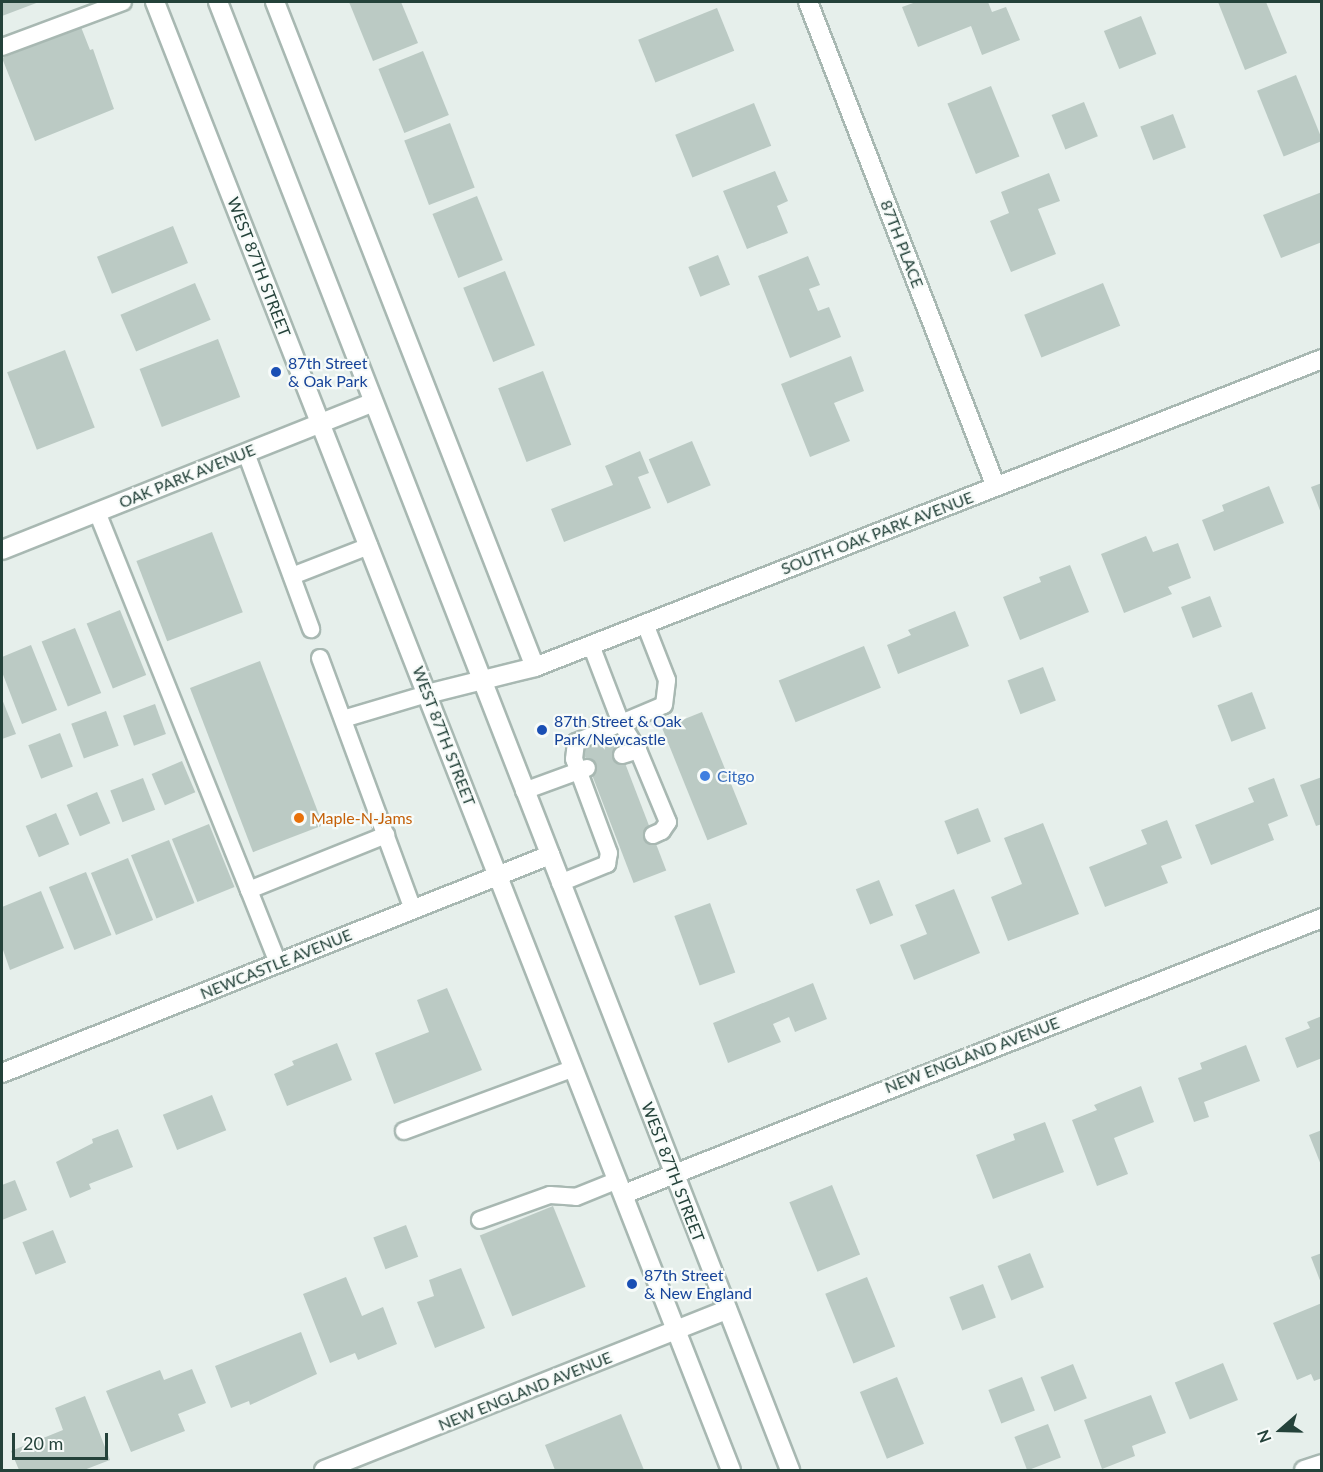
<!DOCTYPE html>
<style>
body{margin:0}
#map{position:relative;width:1323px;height:1472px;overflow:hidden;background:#e6efeb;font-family:Lato,sans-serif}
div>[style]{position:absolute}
.building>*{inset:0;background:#bbcac4;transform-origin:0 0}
.roads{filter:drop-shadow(2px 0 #a8b8b2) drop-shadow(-2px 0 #a8b8b2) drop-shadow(0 2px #a8b8b2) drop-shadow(0 -2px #a8b8b2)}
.lane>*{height:16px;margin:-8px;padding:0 8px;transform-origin:8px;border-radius:8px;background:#fff}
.street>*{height:18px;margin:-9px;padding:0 9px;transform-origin:9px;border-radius:9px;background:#fff}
.secondary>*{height:18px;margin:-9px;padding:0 9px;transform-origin:9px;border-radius:9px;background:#fff}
.dots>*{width:16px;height:16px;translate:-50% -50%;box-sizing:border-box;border:3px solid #f7fbf9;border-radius:50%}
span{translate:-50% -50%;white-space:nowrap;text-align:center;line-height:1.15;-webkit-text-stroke:4.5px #f7fbf9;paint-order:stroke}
.street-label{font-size:16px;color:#24423a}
.transit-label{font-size:16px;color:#164399}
.left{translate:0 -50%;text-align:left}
.shop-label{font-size:16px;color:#366cbe}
.food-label{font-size:16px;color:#c56008}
.frame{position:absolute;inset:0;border:3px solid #24423a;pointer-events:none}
.north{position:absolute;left:1251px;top:1400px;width:60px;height:60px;-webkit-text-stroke:4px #f7fbf9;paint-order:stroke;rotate:250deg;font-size:16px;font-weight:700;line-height:24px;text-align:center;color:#24423a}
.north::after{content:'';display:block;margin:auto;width:21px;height:27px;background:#24423a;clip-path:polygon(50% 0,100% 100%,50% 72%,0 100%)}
.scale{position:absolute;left:12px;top:1433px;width:96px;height:27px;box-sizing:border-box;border:3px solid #24423a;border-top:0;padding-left:8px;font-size:18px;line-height:21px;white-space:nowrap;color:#24423a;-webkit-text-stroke:4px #f7fbf9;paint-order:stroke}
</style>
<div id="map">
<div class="building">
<div style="clip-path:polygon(2px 2px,39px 2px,2px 16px)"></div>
<div style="clip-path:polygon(349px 2px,401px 2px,418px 43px,373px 61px)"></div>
<div style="clip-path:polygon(916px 2px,988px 2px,992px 12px,1006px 7px,1020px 40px,982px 55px,971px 26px,918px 47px,902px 7px)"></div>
<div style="clip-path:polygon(1218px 2px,1266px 2px,1287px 53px,1245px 70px)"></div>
<div style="left:717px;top:8px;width:46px;height:85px;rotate:68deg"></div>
<div style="left:1141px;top:16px;width:41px;height:40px;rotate:68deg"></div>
<div style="clip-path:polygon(81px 27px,90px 50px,93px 49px,114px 109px,35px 141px,2px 58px)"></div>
<div style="left:423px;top:51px;width:69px;height:48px;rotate:68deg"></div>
<div style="left:1296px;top:75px;width:71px;height:42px;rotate:68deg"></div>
<div style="left:991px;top:86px;width:76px;height:47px;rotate:68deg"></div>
<div style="left:1084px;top:102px;width:37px;height:35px;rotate:68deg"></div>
<div style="left:754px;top:103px;width:46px;height:85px;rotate:68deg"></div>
<div style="left:1173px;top:114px;width:36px;height:35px;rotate:69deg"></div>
<div style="left:450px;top:123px;width:69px;height:49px;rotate:69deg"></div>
<div style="clip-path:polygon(775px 171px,788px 201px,777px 206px,788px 233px,747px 249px,723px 191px)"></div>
<div style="clip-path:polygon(1049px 173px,1060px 201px,1038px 209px,1056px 254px,1011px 272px,990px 221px,1009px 213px,1001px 192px)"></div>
<div style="clip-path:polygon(1322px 192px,1322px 242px,1281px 258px,1263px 215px)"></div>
<div style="left:477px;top:196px;width:69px;height:48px;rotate:68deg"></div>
<div style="left:173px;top:226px;width:40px;height:82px;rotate:68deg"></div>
<div style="left:718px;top:255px;width:32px;height:32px;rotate:68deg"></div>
<div style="clip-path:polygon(808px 256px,820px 285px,809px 289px,818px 311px,829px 307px,841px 337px,790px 358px,758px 276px)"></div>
<div style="left:505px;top:271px;width:80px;height:45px;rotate:68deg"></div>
<div style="left:195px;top:283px;width:40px;height:81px;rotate:67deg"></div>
<div style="left:1103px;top:283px;width:46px;height:85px;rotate:68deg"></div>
<div style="left:218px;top:339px;width:62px;height:84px;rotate:69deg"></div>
<div style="left:65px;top:350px;width:83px;height:62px;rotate:69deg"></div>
<div style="clip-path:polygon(851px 356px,864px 391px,834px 403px,850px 441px,810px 457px,781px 384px)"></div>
<div style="left:543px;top:371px;width:79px;height:48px;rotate:69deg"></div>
<div style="left:692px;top:441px;width:48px;height:47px;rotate:67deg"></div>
<div style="clip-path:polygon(640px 451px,649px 473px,638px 477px,651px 508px,564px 542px,551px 509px,613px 485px,605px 466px)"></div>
<div style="clip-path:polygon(1322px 483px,1322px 513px,1321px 513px,1311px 487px)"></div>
<div style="clip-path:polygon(1269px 486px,1284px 523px,1214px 551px,1202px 520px,1224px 511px,1222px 505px)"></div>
<div style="left:212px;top:532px;width:86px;height:81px;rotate:69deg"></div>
<div style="clip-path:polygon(1146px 536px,1153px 552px,1178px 543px,1191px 578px,1168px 587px,1172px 594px,1124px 613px,1101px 554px)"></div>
<div style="clip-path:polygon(1070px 565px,1089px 612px,1020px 640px,1003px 597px,1041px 582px,1039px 577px)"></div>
<div style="left:1210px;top:596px;width:33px;height:31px;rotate:69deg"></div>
<div style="left:120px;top:610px;width:70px;height:36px;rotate:68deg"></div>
<div style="clip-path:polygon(955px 611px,969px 646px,898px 674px,887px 645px,911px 635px,908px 630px)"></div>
<div style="left:75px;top:628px;width:70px;height:36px;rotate:68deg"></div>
<div style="clip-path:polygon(31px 645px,57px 710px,22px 724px,2px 672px,2px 657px)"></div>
<div style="left:864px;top:646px;width:45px;height:92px;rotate:68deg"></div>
<div style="left:260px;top:661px;width:176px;height:75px;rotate:69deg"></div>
<div style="left:1043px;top:667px;width:36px;height:38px;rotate:69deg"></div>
<div style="left:1252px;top:692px;width:39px;height:37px;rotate:69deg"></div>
<div style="clip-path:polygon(2px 699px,16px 734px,2px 739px)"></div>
<div style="left:155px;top:704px;width:32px;height:34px;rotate:70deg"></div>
<div style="left:106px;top:711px;width:37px;height:37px;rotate:70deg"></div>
<div style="left:702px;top:712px;width:121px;height:43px;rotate:68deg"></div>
<div style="left:60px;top:733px;width:36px;height:34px;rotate:69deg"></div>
<div style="left:615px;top:737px;width:143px;height:35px;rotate:69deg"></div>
<div style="left:182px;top:761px;width:34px;height:33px;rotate:67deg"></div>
<div style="clip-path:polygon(1322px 777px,1322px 824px,1316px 826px,1300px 785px)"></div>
<div style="left:143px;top:778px;width:34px;height:35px;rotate:69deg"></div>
<div style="clip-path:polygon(1274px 778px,1288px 816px,1268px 824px,1274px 840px,1211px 865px,1195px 825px,1254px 802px,1248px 788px)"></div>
<div style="left:97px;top:792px;width:34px;height:33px;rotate:67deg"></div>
<div style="left:978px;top:808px;width:36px;height:36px;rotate:69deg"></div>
<div style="left:56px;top:813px;width:34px;height:33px;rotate:67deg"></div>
<div style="clip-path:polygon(1167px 820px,1182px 858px,1161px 866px,1168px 883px,1105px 907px,1089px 867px,1147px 844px,1141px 830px)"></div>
<div style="clip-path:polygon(1043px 823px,1079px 914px,1008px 941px,991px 897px,1022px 884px,1004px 838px)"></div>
<div style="left:209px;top:824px;width:68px;height:40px;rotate:68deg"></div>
<div style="left:169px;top:840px;width:68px;height:41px;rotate:68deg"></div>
<div style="left:128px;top:858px;width:67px;height:40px;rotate:68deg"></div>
<div style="left:86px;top:872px;width:68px;height:40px;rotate:68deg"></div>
<div style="left:879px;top:880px;width:38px;height:25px;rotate:68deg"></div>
<div style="clip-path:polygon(954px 889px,980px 953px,914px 980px,900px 945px,927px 934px,915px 905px)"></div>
<div style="clip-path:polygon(41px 891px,64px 948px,10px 970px,2px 947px,2px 907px)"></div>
<div style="left:710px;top:903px;width:74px;height:38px;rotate:70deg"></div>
<div style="clip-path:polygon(813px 983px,827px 1019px,795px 1032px,789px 1017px,773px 1024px,781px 1042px,728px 1063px,713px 1023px)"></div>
<div style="clip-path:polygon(447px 988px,482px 1070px,394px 1104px,375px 1053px,429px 1032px,417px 1000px)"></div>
<div style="clip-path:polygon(1322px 1016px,1322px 1058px,1297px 1068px,1285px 1038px,1310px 1028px,1307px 1022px)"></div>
<div style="clip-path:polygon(337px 1043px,352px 1080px,287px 1106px,274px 1074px,294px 1065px,292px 1061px)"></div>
<div style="clip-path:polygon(1246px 1045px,1260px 1081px,1204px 1102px,1209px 1117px,1194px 1122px,1178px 1078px,1202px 1069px,1200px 1063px)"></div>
<div style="clip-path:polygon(1141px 1086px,1154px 1122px,1114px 1138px,1128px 1174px,1097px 1186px,1072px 1120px,1097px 1110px,1094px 1105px)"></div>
<div style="left:212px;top:1095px;width:38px;height:53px;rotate:68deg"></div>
<div style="clip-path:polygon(1045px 1122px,1064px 1172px,993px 1199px,976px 1155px,1015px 1140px,1013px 1134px)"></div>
<div style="clip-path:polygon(118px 1129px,133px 1167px,89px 1184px,91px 1189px,70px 1198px,56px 1162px,93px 1143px,92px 1139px)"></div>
<div style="clip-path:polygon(1322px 1130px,1322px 1165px,1321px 1165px,1309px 1135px)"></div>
<div style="clip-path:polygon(15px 1180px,27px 1210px,2px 1220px,2px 1185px)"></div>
<div style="left:832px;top:1185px;width:75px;height:46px;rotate:68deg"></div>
<div style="left:553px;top:1206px;width:87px;height:79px;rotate:68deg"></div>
<div style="left:406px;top:1225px;width:34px;height:35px;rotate:69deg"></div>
<div style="left:53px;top:1230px;width:35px;height:33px;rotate:68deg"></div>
<div style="left:1030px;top:1253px;width:37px;height:35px;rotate:68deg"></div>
<div style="clip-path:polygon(1322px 1253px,1322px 1283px,1321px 1283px,1311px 1257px)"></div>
<div style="clip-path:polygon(461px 1268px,485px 1328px,435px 1348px,417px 1302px,434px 1296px,429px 1280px)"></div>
<div style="clip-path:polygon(346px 1277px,362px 1316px,383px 1307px,397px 1344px,358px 1360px,355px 1353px,330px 1363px,303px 1294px)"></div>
<div style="left:867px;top:1277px;width:75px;height:45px;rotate:68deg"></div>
<div style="left:983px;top:1284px;width:36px;height:36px;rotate:69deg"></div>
<div style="clip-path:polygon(1322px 1303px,1322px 1378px,1314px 1381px,1311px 1374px,1297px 1380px,1273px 1323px)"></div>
<div style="clip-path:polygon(301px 1332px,317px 1374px,250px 1405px,249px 1401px,231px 1408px,215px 1366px)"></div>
<div style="left:1223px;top:1363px;width:40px;height:52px;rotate:68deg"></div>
<div style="left:1073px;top:1364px;width:37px;height:35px;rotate:68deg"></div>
<div style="clip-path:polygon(192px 1369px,206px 1403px,178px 1414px,185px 1431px,131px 1452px,106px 1391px,160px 1370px,164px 1380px)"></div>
<div style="left:897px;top:1377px;width:72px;height:40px;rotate:68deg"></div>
<div style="left:1022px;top:1377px;width:36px;height:36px;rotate:69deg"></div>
<div style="clip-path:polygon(1151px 1395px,1166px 1433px,1132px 1446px,1135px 1456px,1102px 1469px,1084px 1420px)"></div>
<div style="clip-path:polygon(85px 1396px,110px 1460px,84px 1470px,19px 1470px,11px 1451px,63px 1430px,55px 1408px)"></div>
<div style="clip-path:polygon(621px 1414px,644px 1470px,555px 1470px,545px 1445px)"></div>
<div style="left:1048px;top:1424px;width:36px;height:36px;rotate:69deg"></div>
</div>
<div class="roads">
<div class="lane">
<div style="left:2px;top:47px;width:129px;rotate:-20.4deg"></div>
<div style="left:246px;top:453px;width:188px;rotate:69.7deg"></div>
<div style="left:97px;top:512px;width:407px;rotate:68.1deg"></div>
<div style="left:292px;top:576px;width:83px;rotate:-21.3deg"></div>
<div style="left:591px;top:645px;width:84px;rotate:69deg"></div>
<div style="left:621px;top:723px;width:32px;rotate:58deg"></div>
<div style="left:638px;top:750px;width:78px;rotate:67.4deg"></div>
<div style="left:668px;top:822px;width:11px;rotate:124deg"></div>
<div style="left:662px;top:831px;width:10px;rotate:156deg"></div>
<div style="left:320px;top:658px;width:268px;rotate:69.7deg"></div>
<div style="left:343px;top:719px;width:88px;rotate:-16.6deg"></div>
<div style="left:622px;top:755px;width:17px;rotate:-17deg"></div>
<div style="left:524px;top:791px;width:67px;rotate:-20.1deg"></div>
<div style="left:560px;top:883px;width:51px;rotate:-22deg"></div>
<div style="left:607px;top:864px;width:11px;rotate:-80deg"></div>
<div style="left:609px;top:853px;width:100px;rotate:-110.4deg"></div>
<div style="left:574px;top:759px;width:17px;rotate:-83deg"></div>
<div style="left:576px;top:742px;width:95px;rotate:-22.8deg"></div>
<div style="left:664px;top:705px;width:25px;rotate:-83deg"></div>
<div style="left:667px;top:680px;width:60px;rotate:-111.4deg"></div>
<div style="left:278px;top:963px;width:79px;rotate:-111.7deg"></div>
<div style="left:249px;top:890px;width:148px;rotate:-21.9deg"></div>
<div style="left:404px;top:1131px;width:181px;rotate:-20.3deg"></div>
<div style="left:480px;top:1220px;width:74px;rotate:-19.7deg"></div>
<div style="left:550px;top:1195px;width:26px;rotate:4deg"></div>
<div style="left:576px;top:1197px;width:45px;rotate:-22deg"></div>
</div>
<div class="street">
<div style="left:275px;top:2px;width:714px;rotate:68.65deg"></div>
<div style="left:808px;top:2px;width:520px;rotate:68.81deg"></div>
<div style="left:2px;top:550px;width:399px;rotate:-21.7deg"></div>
<div style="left:427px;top:694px;width:111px;rotate:-14deg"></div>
<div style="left:535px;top:667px;width:845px;rotate:-21.37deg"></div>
<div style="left:2px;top:1073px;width:590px;rotate:-21.69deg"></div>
<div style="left:624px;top:1194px;width:751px;rotate:-21.57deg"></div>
<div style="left:324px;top:1470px;width:434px;rotate:-21.7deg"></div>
<div style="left:1304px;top:1470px;width:19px;rotate:-18deg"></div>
</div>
<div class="secondary">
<div style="left:155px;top:2px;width:1577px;rotate:68.58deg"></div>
<div style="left:218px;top:2px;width:1576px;rotate:68.71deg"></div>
</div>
</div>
<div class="dots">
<div style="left:276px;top:372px;background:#1a4fb4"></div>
<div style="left:542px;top:730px;background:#1a4fb4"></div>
<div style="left:705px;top:776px;background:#3f7fe0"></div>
<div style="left:299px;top:818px;background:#e8710a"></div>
<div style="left:632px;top:1284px;background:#1a4fb4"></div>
</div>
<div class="street-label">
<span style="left:902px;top:244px;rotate:69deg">87TH PLACE</span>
<span style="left:259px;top:267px;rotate:69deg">WEST 87TH STREET</span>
<span style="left:187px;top:476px;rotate:-22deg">OAK PARK AVENUE</span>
<span style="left:877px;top:533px;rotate:-21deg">SOUTH OAK PARK AVENUE</span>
<span style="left:444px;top:736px;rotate:69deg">WEST 87TH STREET</span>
<span style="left:276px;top:964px;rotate:-22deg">NEWCASTLE AVENUE</span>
<span style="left:972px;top:1055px;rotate:-21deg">NEW ENGLAND AVENUE</span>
<span style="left:673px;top:1172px;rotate:69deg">WEST 87TH STREET</span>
<span style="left:525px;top:1391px;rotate:-22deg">NEW ENGLAND AVENUE</span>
</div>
<div class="transit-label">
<span class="left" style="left:288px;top:372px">87th Street<br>&amp; Oak Park</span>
<span class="left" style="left:554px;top:730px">87th Street &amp; Oak<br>Park/Newcastle</span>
<span class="left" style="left:644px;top:1284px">87th Street<br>&amp; New England</span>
</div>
<div class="shop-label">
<span class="left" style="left:717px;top:776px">Citgo</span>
</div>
<div class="food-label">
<span class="left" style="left:311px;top:818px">Maple-N-Jams</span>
</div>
<div class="frame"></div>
<div class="north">N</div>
<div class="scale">20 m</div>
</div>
